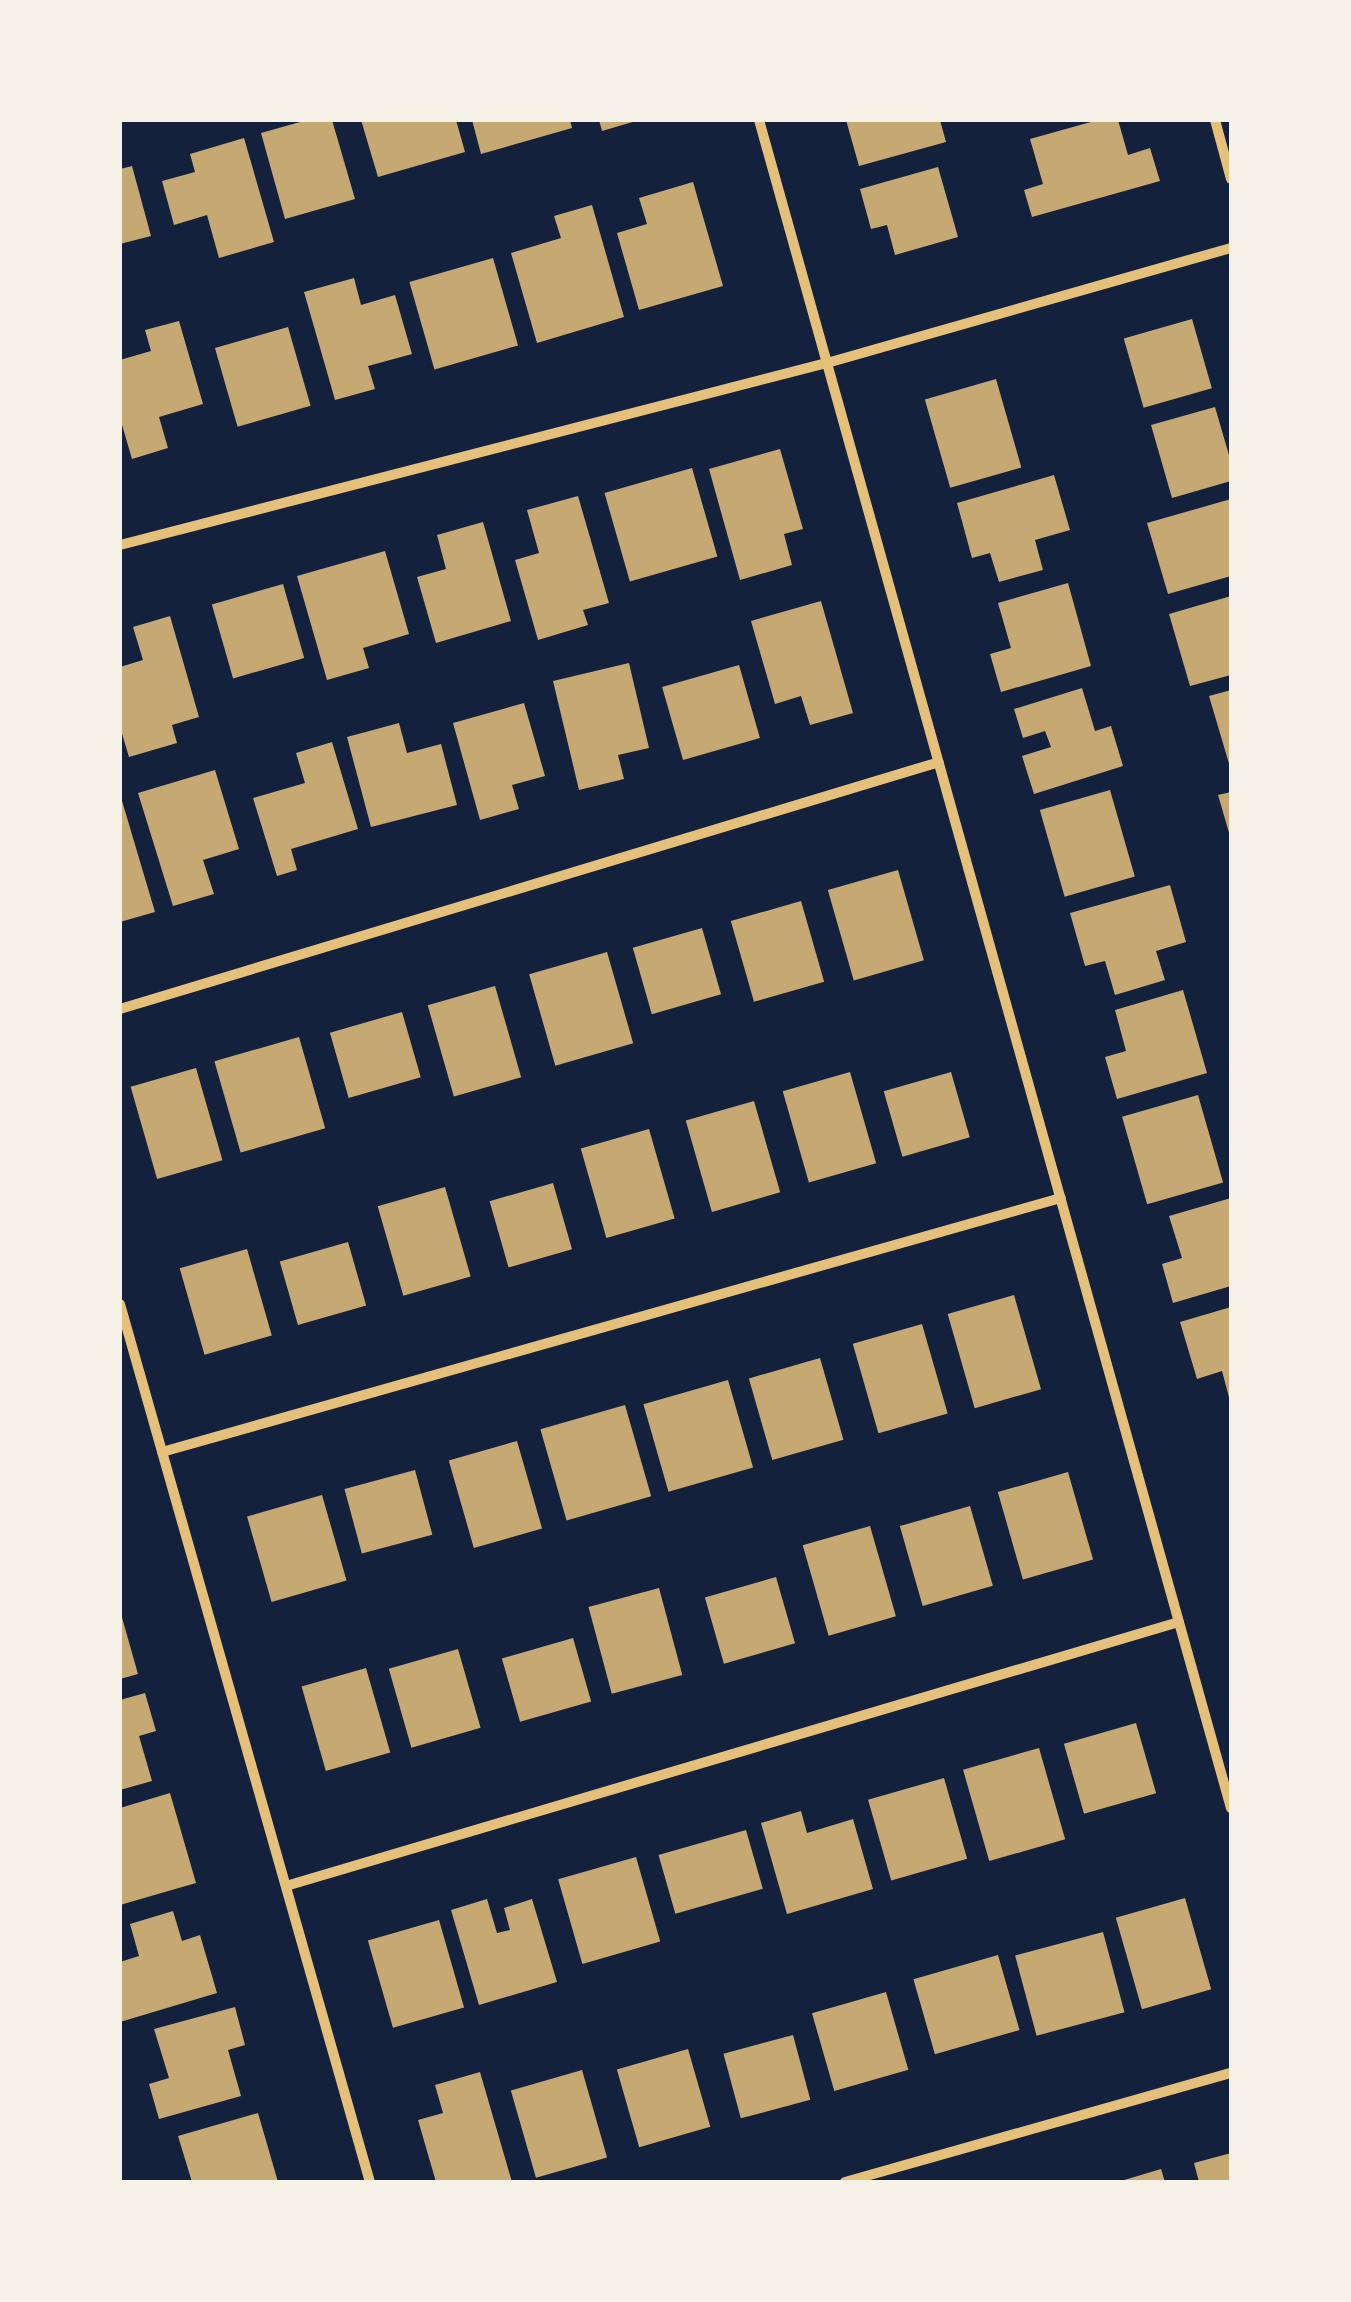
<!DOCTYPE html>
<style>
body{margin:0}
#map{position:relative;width:1351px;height:2302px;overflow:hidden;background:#14213d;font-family:Arial,sans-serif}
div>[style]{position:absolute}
.building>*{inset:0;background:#c6a872;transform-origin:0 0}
.minor>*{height:10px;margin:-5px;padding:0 5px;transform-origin:5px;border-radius:5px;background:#e5c07b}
span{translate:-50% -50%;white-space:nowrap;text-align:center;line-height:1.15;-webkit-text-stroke:8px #f6f1e7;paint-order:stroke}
.frame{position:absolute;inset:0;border:122px solid #f6f1e7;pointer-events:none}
</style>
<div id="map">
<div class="building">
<div style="clip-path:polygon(307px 120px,332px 120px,355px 199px,285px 219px,261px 133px)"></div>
<div style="clip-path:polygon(361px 120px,456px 120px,465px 152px,378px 177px)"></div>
<div style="clip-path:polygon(472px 120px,570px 120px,572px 128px,481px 154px)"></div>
<div style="clip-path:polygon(599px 120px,636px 120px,636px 121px,602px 131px)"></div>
<div style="clip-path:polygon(846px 120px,940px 120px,946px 142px,859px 166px)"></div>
<div style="clip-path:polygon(1098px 120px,1118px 120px,1128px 155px,1150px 148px,1160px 181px,1032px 217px,1024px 190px,1043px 184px,1030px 139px)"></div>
<div style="clip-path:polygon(244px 138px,274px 242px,219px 258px,207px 215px,174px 225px,162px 181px,195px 172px,190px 154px)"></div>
<div style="clip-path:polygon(132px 166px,151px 236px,120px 244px,120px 169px)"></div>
<div style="clip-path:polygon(938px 167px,958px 237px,895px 255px,887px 225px,871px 229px,860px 189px)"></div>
<div style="clip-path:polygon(693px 182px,723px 286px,639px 310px,617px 233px,647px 224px,639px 198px)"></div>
<div style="clip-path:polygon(592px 205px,624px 317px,537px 343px,511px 253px,561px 238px,554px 216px)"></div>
<div style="left:493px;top:258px;width:91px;height:87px;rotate:74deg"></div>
<div style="clip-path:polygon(354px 278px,361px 305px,395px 295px,412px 354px,368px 366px,375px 389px,335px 400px,304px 292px)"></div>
<div style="left:1192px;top:319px;width:72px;height:71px;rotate:74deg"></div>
<div style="clip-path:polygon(179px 321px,203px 404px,159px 417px,168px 448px,132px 459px,120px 418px,120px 360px,151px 351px,145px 330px)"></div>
<div style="left:288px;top:327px;width:82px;height:76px;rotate:74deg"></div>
<div style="left:996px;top:379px;width:92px;height:74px;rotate:74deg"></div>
<div style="clip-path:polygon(1215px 407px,1231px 462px,1231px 481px,1172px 498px,1151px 425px)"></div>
<div style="clip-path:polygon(780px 449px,803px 529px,784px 534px,792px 565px,740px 580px,709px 469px)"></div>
<div style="left:692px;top:468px;width:92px;height:91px;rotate:74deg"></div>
<div style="clip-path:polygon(1054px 475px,1070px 530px,1035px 540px,1043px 570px,999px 582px,990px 553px,972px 558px,957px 503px)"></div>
<div style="clip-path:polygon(578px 496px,609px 603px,583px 610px,588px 625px,538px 640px,515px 560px,539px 553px,527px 510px)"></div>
<div style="clip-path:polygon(1231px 499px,1231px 576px,1168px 594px,1147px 523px)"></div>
<div style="clip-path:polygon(483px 522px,511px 621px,436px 643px,417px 577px,446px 569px,437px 535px)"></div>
<div style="clip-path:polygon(385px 551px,409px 634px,363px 648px,369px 668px,327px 680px,297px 576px)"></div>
<div style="clip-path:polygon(1068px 583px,1091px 666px,1001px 692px,990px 654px,1011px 648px,998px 603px)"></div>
<div style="left:283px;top:584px;width:77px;height:74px;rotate:74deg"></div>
<div style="clip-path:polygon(1231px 596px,1231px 675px,1190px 686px,1169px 614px)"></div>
<div style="clip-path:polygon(821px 601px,853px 713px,810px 725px,801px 696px,775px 704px,751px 621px)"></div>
<div style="clip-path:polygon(170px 616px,199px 717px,172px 725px,177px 743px,129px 757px,120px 727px,120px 667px,143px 660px,133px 627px)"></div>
<div style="clip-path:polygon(629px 663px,649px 748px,618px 755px,624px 779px,579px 790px,553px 681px)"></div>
<div style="left:739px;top:665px;width:76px;height:80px;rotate:74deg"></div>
<div style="clip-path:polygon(1082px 688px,1095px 731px,1111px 726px,1123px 766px,1034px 794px,1022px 756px,1051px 747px,1045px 731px,1023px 738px,1014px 709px)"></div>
<div style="clip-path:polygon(1231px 690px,1231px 767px,1230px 767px,1209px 696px)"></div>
<div style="clip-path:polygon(524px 703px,545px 776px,512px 785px,519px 809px,480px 820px,453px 723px)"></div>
<div style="clip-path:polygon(399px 723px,407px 753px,441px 744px,457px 805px,371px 827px,347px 737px)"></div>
<div style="clip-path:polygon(332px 742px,358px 829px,291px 849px,297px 870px,277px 876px,253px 798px,305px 783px,296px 753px)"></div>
<div style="clip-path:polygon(215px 770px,239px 849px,203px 860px,214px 894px,173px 906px,138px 793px)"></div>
<div style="left:1110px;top:790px;width:90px;height:73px;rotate:74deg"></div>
<div style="clip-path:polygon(1231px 792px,1231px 836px,1230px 836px,1218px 795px)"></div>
<div style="clip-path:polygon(120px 794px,155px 912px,120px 922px)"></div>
<div style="left:898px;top:870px;width:94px;height:73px;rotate:74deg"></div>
<div style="clip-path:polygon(1170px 885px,1186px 942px,1156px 951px,1165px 980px,1115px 995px,1105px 961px,1085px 966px,1070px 913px)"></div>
<div style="left:801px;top:901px;width:84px;height:73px;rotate:74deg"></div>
<div style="left:702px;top:928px;width:69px;height:72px;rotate:74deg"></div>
<div style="left:607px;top:952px;width:95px;height:81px;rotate:74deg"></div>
<div style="left:495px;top:986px;width:95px;height:70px;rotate:74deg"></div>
<div style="clip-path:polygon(1183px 990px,1207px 1073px,1117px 1099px,1105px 1057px,1126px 1051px,1115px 1010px)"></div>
<div style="left:402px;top:1012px;width:68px;height:75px;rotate:74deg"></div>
<div style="left:299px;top:1037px;width:95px;height:88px;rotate:74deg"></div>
<div style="left:196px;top:1068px;width:96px;height:68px;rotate:74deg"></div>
<div style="left:850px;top:1072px;width:95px;height:70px;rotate:74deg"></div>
<div style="left:951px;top:1072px;width:68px;height:70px;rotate:74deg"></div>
<div style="left:1198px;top:1095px;width:91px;height:79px;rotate:74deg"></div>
<div style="left:754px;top:1101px;width:95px;height:71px;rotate:74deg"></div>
<div style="left:649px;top:1129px;width:93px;height:71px;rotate:74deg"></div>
<div style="left:553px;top:1183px;width:69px;height:66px;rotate:74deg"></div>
<div style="left:445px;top:1187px;width:93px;height:70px;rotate:74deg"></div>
<div style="clip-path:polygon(1231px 1198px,1231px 1286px,1173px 1303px,1162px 1264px,1182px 1258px,1169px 1216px)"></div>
<div style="left:348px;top:1242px;width:66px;height:71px;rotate:74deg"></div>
<div style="left:247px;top:1249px;width:90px;height:70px;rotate:74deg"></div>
<div style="left:1014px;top:1295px;width:98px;height:69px;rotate:74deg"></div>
<div style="clip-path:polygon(1231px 1307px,1231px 1401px,1230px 1401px,1222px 1371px,1197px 1379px,1180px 1322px)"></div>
<div style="left:922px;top:1324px;width:93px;height:72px;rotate:74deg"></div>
<div style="left:820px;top:1358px;width:85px;height:74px;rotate:74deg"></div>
<div style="left:728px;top:1380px;width:91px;height:88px;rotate:74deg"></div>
<div style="left:625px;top:1405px;width:95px;height:88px;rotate:74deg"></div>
<div style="left:517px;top:1441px;width:91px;height:71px;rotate:74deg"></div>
<div style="left:415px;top:1470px;width:67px;height:73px;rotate:75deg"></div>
<div style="left:1068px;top:1472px;width:91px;height:73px;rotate:74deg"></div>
<div style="left:322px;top:1495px;width:89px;height:78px;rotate:74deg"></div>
<div style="left:970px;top:1506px;width:83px;height:73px;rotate:74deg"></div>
<div style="left:870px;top:1526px;width:94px;height:70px;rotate:74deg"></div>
<div style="left:776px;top:1577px;width:69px;height:74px;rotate:74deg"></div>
<div style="left:659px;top:1588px;width:90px;height:73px;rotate:75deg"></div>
<div style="clip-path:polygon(121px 1614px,138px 1674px,120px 1679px,120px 1615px)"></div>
<div style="left:573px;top:1638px;width:66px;height:74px;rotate:74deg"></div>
<div style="left:458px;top:1649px;width:82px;height:72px;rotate:74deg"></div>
<div style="left:366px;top:1668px;width:88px;height:67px;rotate:74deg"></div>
<div style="clip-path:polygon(145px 1693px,156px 1731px,139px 1736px,152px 1781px,120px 1790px,120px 1700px)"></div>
<div style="left:1136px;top:1723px;width:73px;height:75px;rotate:74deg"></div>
<div style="left:1039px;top:1748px;width:95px;height:79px;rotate:74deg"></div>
<div style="left:944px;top:1778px;width:84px;height:79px;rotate:74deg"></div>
<div style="clip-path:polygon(170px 1793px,196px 1883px,120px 1905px,120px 1808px)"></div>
<div style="clip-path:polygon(801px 1811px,807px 1833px,853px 1819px,873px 1889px,787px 1914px,761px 1823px)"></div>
<div style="left:746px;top:1830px;width:61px;height:91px;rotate:74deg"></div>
<div style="left:636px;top:1857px;width:88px;height:81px;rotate:74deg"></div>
<div style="left:1185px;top:1898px;width:95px;height:72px;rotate:74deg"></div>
<div style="clip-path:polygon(487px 1899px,497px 1933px,510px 1930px,504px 1908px,532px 1899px,557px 1982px,479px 2005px,451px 1910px)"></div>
<div style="clip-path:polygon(173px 1911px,182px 1941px,200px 1935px,217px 1993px,120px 2022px,120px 1962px,139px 1956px,130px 1924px)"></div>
<div style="left:439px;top:1920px;width:91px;height:74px;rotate:74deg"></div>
<div style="left:1103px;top:1932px;width:83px;height:91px;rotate:75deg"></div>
<div style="left:998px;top:1955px;width:78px;height:88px;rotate:74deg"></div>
<div style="left:886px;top:1992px;width:81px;height:77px;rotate:74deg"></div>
<div style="clip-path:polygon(235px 2007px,245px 2045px,228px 2050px,241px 2096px,159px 2119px,149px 2084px,169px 2078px,154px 2029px)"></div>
<div style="left:793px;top:2035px;width:67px;height:72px;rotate:75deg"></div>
<div style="left:688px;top:2049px;width:81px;height:74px;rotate:74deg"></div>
<div style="left:582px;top:2070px;width:91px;height:74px;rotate:74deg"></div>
<div style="clip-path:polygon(480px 2072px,512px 2182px,436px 2182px,418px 2120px,443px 2113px,435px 2085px)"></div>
<div style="clip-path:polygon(258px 2113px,278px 2182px,192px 2182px,178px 2136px)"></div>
<div style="clip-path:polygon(1231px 2153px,1231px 2182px,1199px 2182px,1194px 2163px)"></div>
<div style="clip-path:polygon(1161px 2169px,1165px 2182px,1121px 2182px,1121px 2181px)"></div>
</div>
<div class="minor">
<div style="left:759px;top:120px;width:1753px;rotate:74.38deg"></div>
<div style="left:1215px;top:120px;width:61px;rotate:74.8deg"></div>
<div style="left:120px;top:545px;width:730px;rotate:-14.44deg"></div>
<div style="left:827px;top:363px;width:420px;rotate:-15.9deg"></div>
<div style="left:120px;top:1009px;width:855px;rotate:-16.78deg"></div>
<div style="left:120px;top:1304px;width:913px;rotate:74.11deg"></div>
<div style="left:162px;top:1452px;width:934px;rotate:-15.78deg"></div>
<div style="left:286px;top:1886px;width:931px;rotate:-16.47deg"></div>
<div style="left:845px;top:2182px;width:401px;rotate:-15.8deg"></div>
</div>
<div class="frame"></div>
</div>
